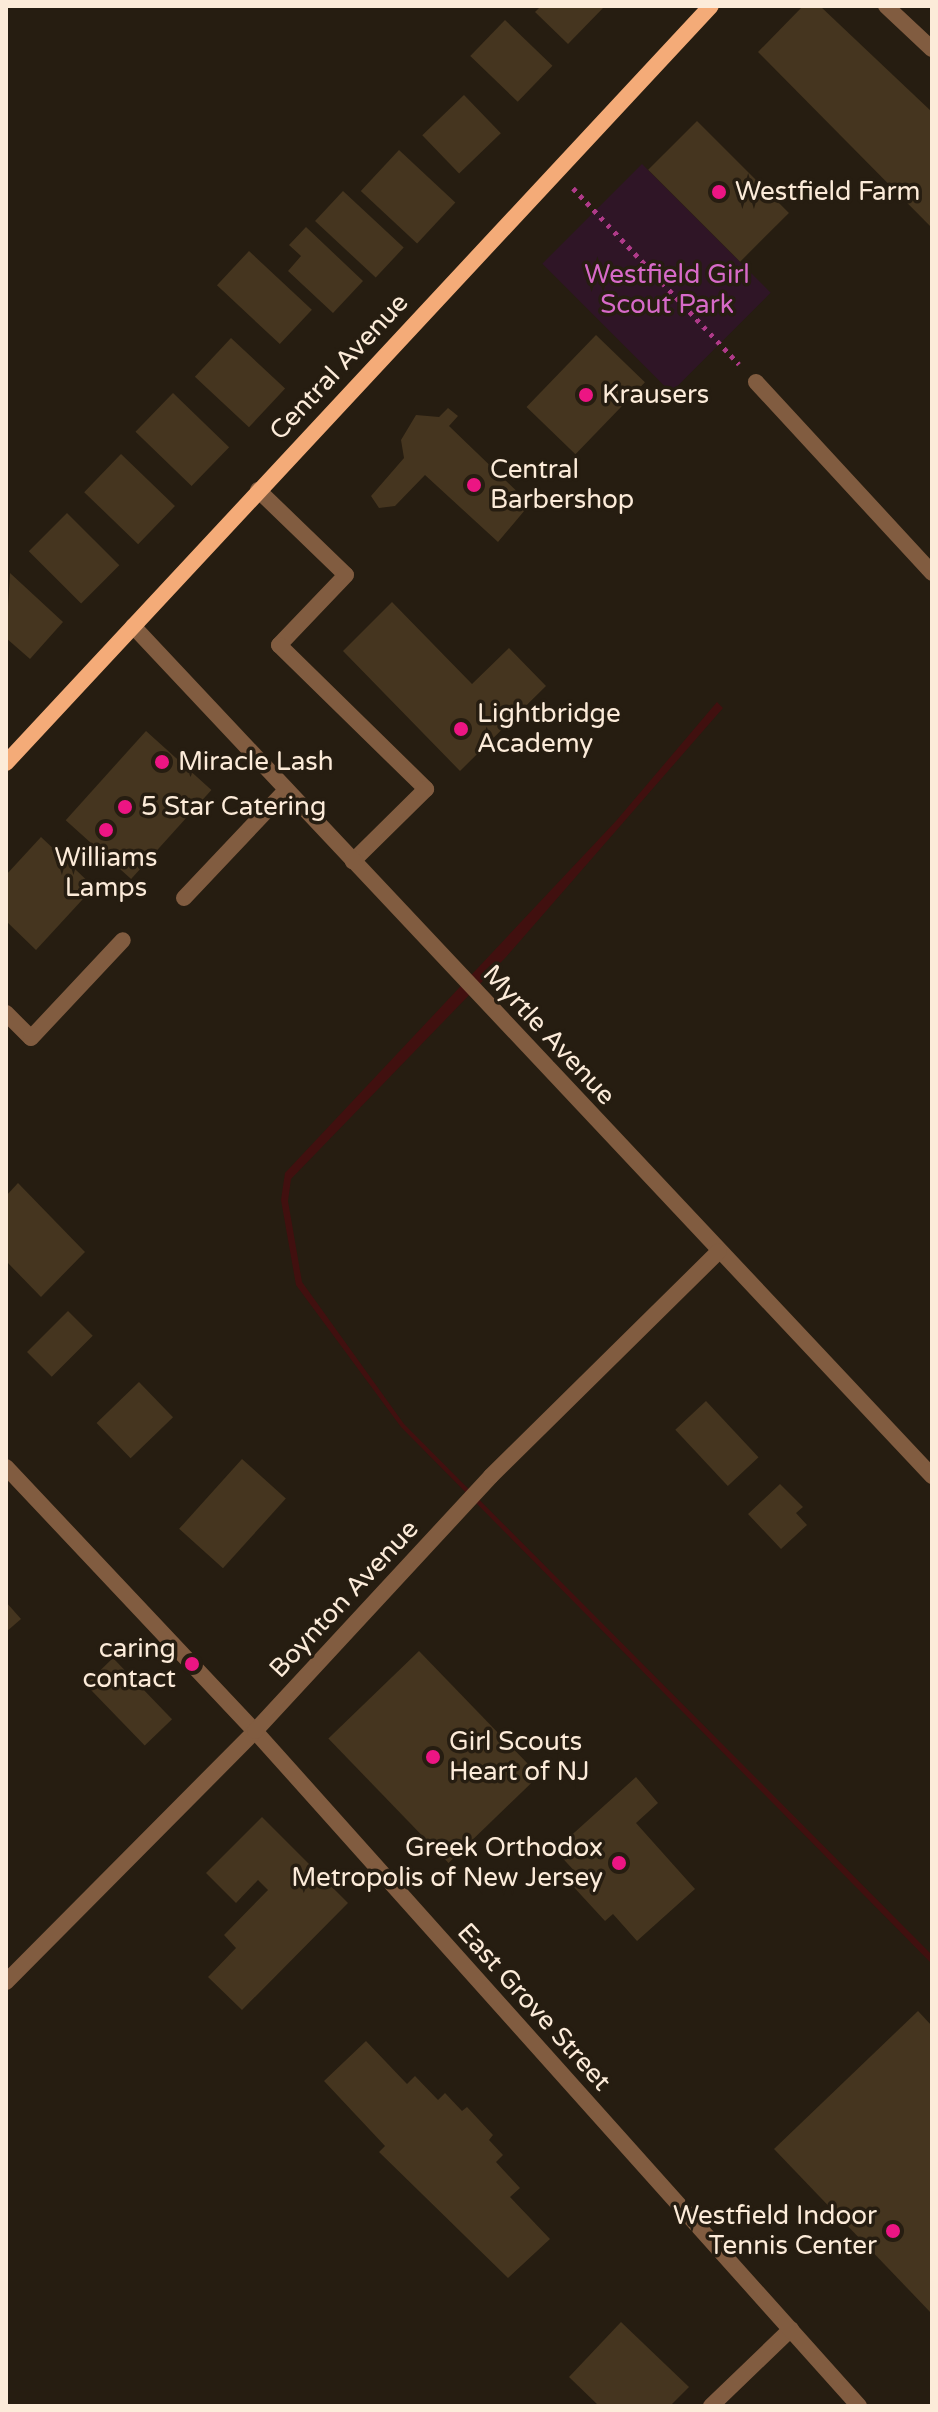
<!DOCTYPE html>
<style>
body{margin:0}
#map{position:relative;width:938px;height:2412px;overflow:hidden;background:#261d11;font-family:"Varela Round",sans-serif}
div>[style]{position:absolute}
.green>*{inset:0;background:#2f1526;transform-origin:0 0}
.water>*{inset:0;background:#41100f}
.building>*{inset:0;background:#45351f;transform-origin:0 0}
.path>*{height:5px;margin-top:-2.5px;transform-origin:0;background:repeating-linear-gradient(90deg,#af3a89 0 4px,transparent 0 10px)}
.lane>*{height:16px;margin:-8px;padding:0 8px;transform-origin:8px;border-radius:8px;background:#815c40}
.street>*{height:16px;margin:-8px;padding:0 8px;transform-origin:8px;border-radius:8px;background:#815c40}
.secondary>*{height:16px;margin:-8px;padding:0 8px;transform-origin:8px;border-radius:8px;background:#f4ab78}
.dots>*{width:22px;height:22px;translate:-50% -50%;box-sizing:border-box;border:4px solid #261d11;border-radius:50%}
span{translate:-50% -50%;white-space:nowrap;text-align:center;line-height:1.15;-webkit-text-stroke:7px #261d11;paint-order:stroke}
.poi-label{font-size:26px;color:#fcebd9}
.left{translate:0 -50%;text-align:left}
.right{translate:-100% -50%;text-align:right}
.park-label{font-size:26px;color:#d76ac8}
.street-label{font-size:26px;color:#fcebd9}
.frame{position:absolute;inset:0;border:8px solid #fcebd9;pointer-events:none}
</style>
<div id="map">
<div class="green">
<div style="left:642px;top:164px;width:182px;height:141px;rotate:45deg"></div>
</div>
<div class="water">
<div style="clip-path:polygon(717px 702px,723px 708px,506px 957px,291px 1179px,288px 1201px,302px 1282px,404px 1424px,932px 1955px,932px 1964px,401px 1427px,296px 1285px,281px 1200px,285px 1173px,616px 821px)"></div>
</div>
<div class="building">
<div style="clip-path:polygon(541px 6px,605px 6px,568px 44px,535px 12px)"></div>
<div style="clip-path:polygon(803px 6px,820px 6px,932px 112px,932px 228px,758px 52px)"></div>
<div style="left:505px;top:20px;width:66px;height:50px;rotate:44deg"></div>
<div style="left:464px;top:95px;width:53px;height:58px;rotate:46deg"></div>
<div style="left:697px;top:121px;width:130px;height:69px;rotate:45deg"></div>
<div style="left:399px;top:150px;width:77px;height:56px;rotate:43deg"></div>
<div style="left:343px;top:191px;width:83px;height:41px;rotate:43deg"></div>
<div style="clip-path:polygon(306px 227px,363px 281px,333px 313px,288px 271px,301px 256px,289px 245px)"></div>
<div style="left:249px;top:251px;width:86px;height:47px;rotate:43deg"></div>
<div style="left:596px;top:335px;width:68px;height:100px;rotate:44deg"></div>
<div style="left:231px;top:338px;width:74px;height:53px;rotate:43deg"></div>
<div style="left:173px;top:393px;width:78px;height:54px;rotate:44deg"></div>
<div style="clip-path:polygon(448px 408px,458px 416px,449px 426px,530px 504px,498px 542px,425px 475px,395px 506px,379px 508px,371px 496px,404px 458px,401px 440px,416px 415px,439px 417px)"></div>
<div style="left:121px;top:454px;width:75px;height:53px;rotate:44deg"></div>
<div style="left:67px;top:513px;width:74px;height:54px;rotate:45deg"></div>
<div style="clip-path:polygon(10px 573px,63px 622px,30px 659px,6px 638px)"></div>
<div style="clip-path:polygon(392px 602px,472px 684px,509px 648px,546px 686px,460px 771px,343px 651px)"></div>
<div style="left:146px;top:731px;width:88px;height:120px;rotate:42deg"></div>
<div style="clip-path:polygon(41px 837px,94px 887px,36px 950px,6px 921px,6px 875px)"></div>
<div style="clip-path:polygon(18px 1183px,85px 1252px,41px 1297px,6px 1261px,6px 1196px)"></div>
<div style="left:68px;top:1311px;width:35px;height:58px;rotate:45deg"></div>
<div style="left:139px;top:1382px;width:49px;height:59px;rotate:46deg"></div>
<div style="left:706px;top:1401px;width:77px;height:42px;rotate:47deg"></div>
<div style="left:242px;top:1459px;width:59px;height:94px;rotate:42deg"></div>
<div style="clip-path:polygon(780px 1484px,803px 1507px,796px 1513px,807px 1525px,781px 1549px,748px 1514px)"></div>
<div style="clip-path:polygon(6px 1602px,21px 1619px,6px 1632px)"></div>
<div style="left:419px;top:1651px;width:173px;height:126px;rotate:46deg"></div>
<div style="left:113px;top:1658px;width:85px;height:38px;rotate:46deg"></div>
<div style="clip-path:polygon(636px 1777px,658px 1803px,636px 1823px,695px 1889px,637px 1941px,613px 1914px,605px 1921px,570px 1883px,579px 1876px,555px 1850px)"></div>
<div style="clip-path:polygon(262px 1817px,348px 1903px,242px 2010px,208px 1977px,236px 1948px,224px 1935px,268px 1890px,258px 1880px,236px 1903px,206px 1873px)"></div>
<div style="clip-path:polygon(918px 2011px,932px 2026px,932px 2314px,774px 2149px)"></div>
<div style="clip-path:polygon(366px 2041px,407px 2084px,415px 2076px,438px 2100px,445px 2093px,462px 2111px,467px 2107px,493px 2135px,489px 2140px,503px 2155px,496px 2162px,520px 2188px,510px 2197px,550px 2239px,508px 2278px,379px 2152px,385px 2146px,324px 2081px)"></div>
<div style="clip-path:polygon(621px 2322px,689px 2387px,670px 2406px,599px 2406px,569px 2377px)"></div>
</div>
<div class="path">
<div style="left:573px;top:188px;width:242px;rotate:46.7deg"></div>
</div>
<div class="lane">
<div style="left:886px;top:6px;width:63px;rotate:43.1deg"></div>
<div style="left:258px;top:490px;width:122px;rotate:44deg"></div>
<div style="left:346px;top:575px;width:97px;rotate:133.7deg"></div>
<div style="left:279px;top:645px;width:206px;rotate:44.4deg"></div>
<div style="left:426px;top:789px;width:103px;rotate:135.4deg"></div>
<div style="left:184px;top:898px;width:149px;rotate:-46.6deg"></div>
<div style="left:6px;top:1013px;width:35px;rotate:45deg"></div>
<div style="left:31px;top:1038px;width:134px;rotate:-46.8deg"></div>
<div style="left:711px;top:2406px;width:111px;rotate:-43.9deg"></div>
</div>
<div class="street">
<div style="left:756px;top:382px;width:260px;rotate:47.3deg"></div>
<div style="left:133px;top:626px;width:1167px;rotate:46.77deg"></div>
<div style="left:6px;top:1467px;width:363px;rotate:46.7deg"></div>
<div style="left:255px;top:1731px;width:906px;rotate:48.18deg"></div>
<div style="left:6px;top:1982px;width:354px;rotate:-45.2deg"></div>
<div style="left:255px;top:1731px;width:347px;rotate:-47.2deg"></div>
<div style="left:491px;top:1476px;width:320px;rotate:-44.6deg"></div>
</div>
<div class="secondary">
<div style="left:6px;top:763px;width:1034px;rotate:-47.04deg"></div>
</div>
<div class="dots">
<div style="left:719px;top:192px;background:#ec1583"></div>
<div style="left:586px;top:395px;background:#ec1583"></div>
<div style="left:474px;top:485px;background:#ec1583"></div>
<div style="left:461px;top:729px;background:#ec1583"></div>
<div style="left:162px;top:762px;background:#ec1583"></div>
<div style="left:125px;top:807px;background:#ec1583"></div>
<div style="left:106px;top:830px;background:#ec1583"></div>
<div style="left:192px;top:1664px;background:#ec1583"></div>
<div style="left:433px;top:1757px;background:#ec1583"></div>
<div style="left:619px;top:1863px;background:#ec1583"></div>
<div style="left:893px;top:2231px;background:#ec1583"></div>
</div>
<div class="poi-label">
<span class="left" style="left:735px;top:192px">Westfield Farm</span>
<span class="left" style="left:602px;top:395px">Krausers</span>
<span class="left" style="left:490px;top:485px">Central<br>Barbershop</span>
<span class="left" style="left:477px;top:729px">Lightbridge<br>Academy</span>
<span class="left" style="left:178px;top:762px">Miracle Lash</span>
<span class="left" style="left:141px;top:807px">5 Star Catering</span>
<span style="left:106px;top:873px">Williams<br>Lamps</span>
<span class="right" style="left:176px;top:1664px">caring<br>contact</span>
<span class="left" style="left:449px;top:1757px">Girl Scouts<br>Heart of NJ</span>
<span class="right" style="left:603px;top:1863px">Greek Orthodox<br>Metropolis of New Jersey</span>
<span class="right" style="left:877px;top:2231px">Westfield Indoor<br>Tennis Center</span>
</div>
<div class="park-label">
<span style="left:667px;top:290px">Westfield Girl<br>Scout Park</span>
</div>
<div class="street-label">
<span style="left:339px;top:367px;rotate:-47deg">Central Avenue</span>
<span style="left:549px;top:1035px;rotate:47deg">Myrtle Avenue</span>
<span style="left:344px;top:1599px;rotate:-47deg">Boynton Avenue</span>
<span style="left:534px;top:2007px;rotate:48deg">East Grove Street</span>
</div>
<div class="frame"></div>
</div>
